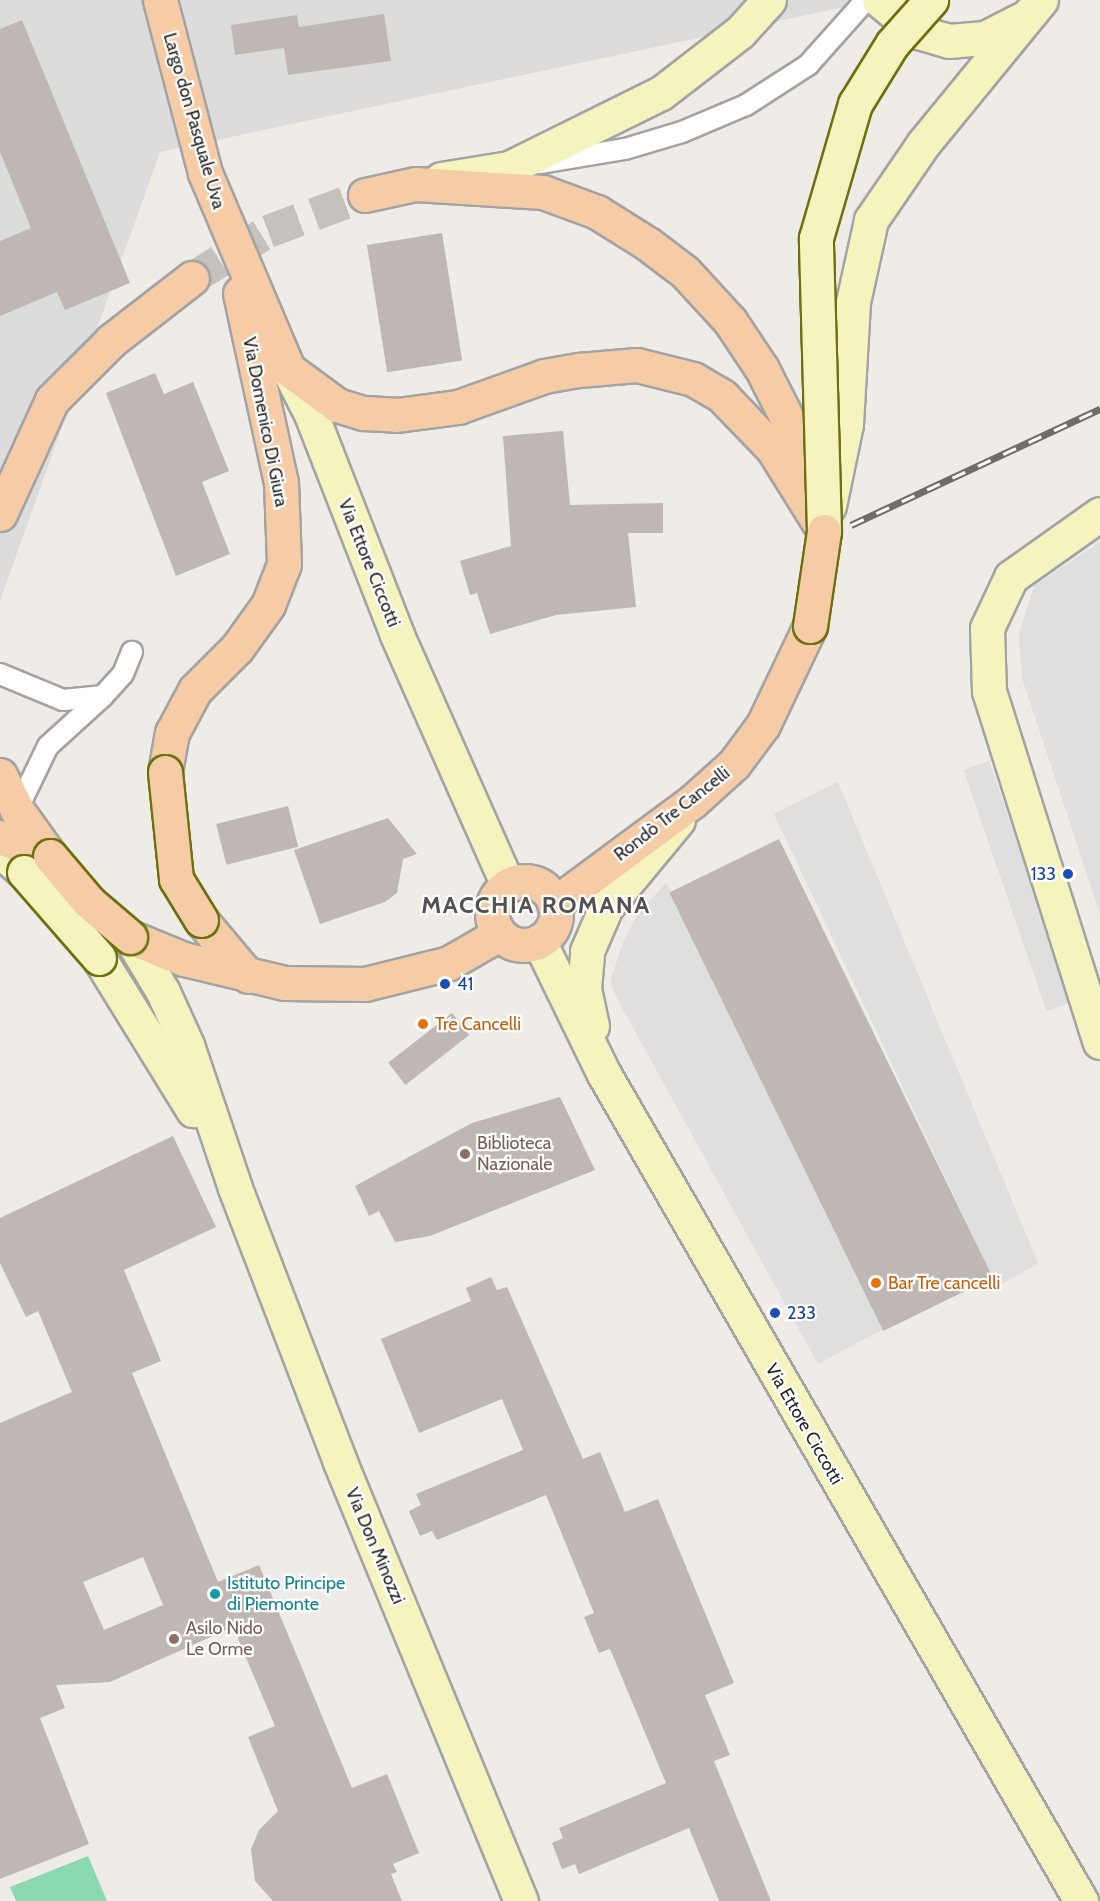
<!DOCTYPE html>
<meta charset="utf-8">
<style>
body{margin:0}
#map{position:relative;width:1100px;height:1901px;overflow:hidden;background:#efebe6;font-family:Cabin,sans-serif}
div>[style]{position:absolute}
.residential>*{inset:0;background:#dddcdc}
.pitch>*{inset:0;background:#8ad9b3}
.parking>*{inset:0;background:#dfdfdf;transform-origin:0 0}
.building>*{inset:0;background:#bfb7b3;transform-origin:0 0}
.primary-tunnel>*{height:33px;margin-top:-16.5px;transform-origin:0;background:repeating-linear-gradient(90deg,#c5c2be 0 33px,transparent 0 49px)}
.roads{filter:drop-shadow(2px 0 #a3a3a3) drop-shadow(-2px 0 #a3a3a3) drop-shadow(0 2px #a3a3a3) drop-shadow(0 -2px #a3a3a3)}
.lane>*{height:20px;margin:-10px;padding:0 10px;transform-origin:10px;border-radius:10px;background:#fff}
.secondary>*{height:33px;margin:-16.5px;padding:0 16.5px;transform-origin:16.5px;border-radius:16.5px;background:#f5f3be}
.primary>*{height:33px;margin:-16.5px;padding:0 16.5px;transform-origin:16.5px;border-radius:16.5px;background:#f5cca5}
.primary>.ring{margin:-16.5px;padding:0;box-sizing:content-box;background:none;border:33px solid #f5cca5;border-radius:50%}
.rail>*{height:7px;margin-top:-3.5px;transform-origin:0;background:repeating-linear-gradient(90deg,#fff 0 14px,#6d6d6d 0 28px);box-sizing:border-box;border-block:2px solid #6d6d6d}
.bridges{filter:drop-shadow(2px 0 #6d700d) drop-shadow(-2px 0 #6d700d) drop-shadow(0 2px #6d700d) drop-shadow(0 -2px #6d700d)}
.secondary-bridge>*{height:33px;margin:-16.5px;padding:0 16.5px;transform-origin:16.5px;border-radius:16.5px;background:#f5f3be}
.primary-bridge>*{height:33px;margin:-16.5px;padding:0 16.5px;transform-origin:16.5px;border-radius:16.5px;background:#f5cca5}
.dots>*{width:16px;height:16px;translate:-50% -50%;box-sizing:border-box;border:3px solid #fff;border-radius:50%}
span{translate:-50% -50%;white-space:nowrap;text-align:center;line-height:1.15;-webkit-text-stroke:4.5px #fff;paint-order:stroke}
.street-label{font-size:18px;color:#1f1f1f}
.transit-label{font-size:18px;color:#164399}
.right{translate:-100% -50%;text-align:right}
.left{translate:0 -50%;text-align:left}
.food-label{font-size:18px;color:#c56008}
.education-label{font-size:18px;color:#785e54}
.culture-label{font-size:18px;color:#0d838f}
.district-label{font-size:24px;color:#525252;font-weight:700;letter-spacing:1.5px}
</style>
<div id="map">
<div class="residential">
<div style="clip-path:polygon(0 0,877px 0,160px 152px,0 601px)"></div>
</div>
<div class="pitch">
<div style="clip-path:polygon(88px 1856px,107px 1901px,16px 1901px,10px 1887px)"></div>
</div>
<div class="parking">
<div style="clip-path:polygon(1100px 542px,1100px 914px,1022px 678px,1019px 634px,1034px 586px)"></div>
<div style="left:989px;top:761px;width:255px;height:27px;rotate:71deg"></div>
<div style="clip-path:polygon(838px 782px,1038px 1263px,997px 1287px,774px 814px)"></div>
<div style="clip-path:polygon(666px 883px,883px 1329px,818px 1364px,614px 993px,611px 979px,624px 940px,639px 912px)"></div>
</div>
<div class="building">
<div style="clip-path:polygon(384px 14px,391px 61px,288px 75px,284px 48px,235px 55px,231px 25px,297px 15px,299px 27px)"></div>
<div style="clip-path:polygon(22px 20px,130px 283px,65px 310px,57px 292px,0 316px,0 241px,31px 228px,0 152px,0 29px)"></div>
<div style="left:442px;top:233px;width:129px;height:76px;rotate:81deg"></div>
<div style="clip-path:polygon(155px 373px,164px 394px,193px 382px,229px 471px,202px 482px,230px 554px,176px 576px,106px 393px)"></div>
<div style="clip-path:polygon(563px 431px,570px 505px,663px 503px,663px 533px,628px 533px,636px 607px,556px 615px,490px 634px,477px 593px,470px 595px,460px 561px,511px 546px,503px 436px)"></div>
<div style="left:288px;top:806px;width:42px;height:74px;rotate:76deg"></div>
<div style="clip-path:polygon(388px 818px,417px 854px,403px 859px,397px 893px,385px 902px,320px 924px,294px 850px)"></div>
<div style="left:779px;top:839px;width:488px;height:122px;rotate:64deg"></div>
<div style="left:452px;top:1013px;width:28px;height:81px;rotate:52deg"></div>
<div style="clip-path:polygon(560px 1097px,595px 1170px,430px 1236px,395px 1242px,379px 1211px,369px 1216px,355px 1186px,472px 1123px)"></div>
<div style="clip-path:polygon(evenodd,173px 1136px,216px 1227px,124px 1270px,161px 1361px,132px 1373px,218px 1582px,259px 1565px,352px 1788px,387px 1774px,419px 1853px,393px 1864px,397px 1872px,391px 1874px,402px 1901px,273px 1901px,255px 1881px,251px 1849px,259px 1830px,278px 1811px,248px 1737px,275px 1726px,233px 1627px,110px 1682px,56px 1685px,65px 1708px,40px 1718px,89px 1844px,0 1879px,0 1423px,72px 1392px,38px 1311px,26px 1317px,0 1263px,0 1218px,173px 1136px,143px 1557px,163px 1605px,104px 1630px,83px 1582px,143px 1557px)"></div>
<div style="clip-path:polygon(491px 1277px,497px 1290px,507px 1287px,583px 1459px,600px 1452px,625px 1512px,658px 1499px,734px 1683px,705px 1695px,730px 1755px,714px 1761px,771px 1901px,719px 1901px,689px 1828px,579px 1874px,575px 1864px,562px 1869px,552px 1843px,563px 1838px,559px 1828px,666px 1783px,610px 1649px,599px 1653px,584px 1617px,594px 1613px,546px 1495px,437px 1540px,432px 1531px,420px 1536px,409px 1511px,421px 1505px,416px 1494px,523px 1450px,502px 1399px,419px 1433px,381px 1339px,471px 1301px,466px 1288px)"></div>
</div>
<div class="primary-tunnel">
<div style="left:192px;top:278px;width:89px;rotate:-31.7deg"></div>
<div style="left:268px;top:231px;width:103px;rotate:-20.4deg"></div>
</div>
<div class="roads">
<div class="lane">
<div style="left:541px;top:163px;width:85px;rotate:-9.5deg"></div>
<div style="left:625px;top:149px;width:59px;rotate:-16.6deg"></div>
<div style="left:682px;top:132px;width:69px;rotate:-22.9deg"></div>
<div style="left:746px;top:105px;width:74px;rotate:-32.8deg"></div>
<div style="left:808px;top:65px;width:87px;rotate:-48.3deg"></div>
<div style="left:0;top:674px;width:68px;rotate:22.4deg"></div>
<div style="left:63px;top:700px;width:40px;rotate:-5.7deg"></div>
<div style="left:103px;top:696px;width:74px;rotate:137.7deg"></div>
<div style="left:48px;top:746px;width:71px;rotate:115.8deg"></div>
<div style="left:103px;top:696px;width:30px;rotate:-48deg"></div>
<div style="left:123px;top:674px;width:24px;rotate:-68deg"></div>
</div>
<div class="secondary">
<div style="left:879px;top:0;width:50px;rotate:39.4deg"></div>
<div style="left:918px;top:32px;width:32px;rotate:16deg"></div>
<div style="left:949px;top:41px;width:36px;rotate:-5deg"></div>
<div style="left:985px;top:38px;width:42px;rotate:-27.2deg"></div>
<div style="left:441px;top:179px;width:69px;rotate:-9.2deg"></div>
<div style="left:509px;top:168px;width:169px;rotate:-26.3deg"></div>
<div style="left:661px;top:93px;width:100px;rotate:-37.7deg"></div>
<div style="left:740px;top:32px;width:43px;rotate:-47.8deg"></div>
<div style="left:288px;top:369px;width:51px;rotate:62.9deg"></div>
<div style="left:311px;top:414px;width:237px;rotate:68.7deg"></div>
<div style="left:397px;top:635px;width:274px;rotate:66.1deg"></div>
<div style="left:829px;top:506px;width:84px;rotate:-78.3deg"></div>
<div style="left:846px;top:424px;width:122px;rotate:-86.7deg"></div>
<div style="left:853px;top:302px;width:84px;rotate:-77.6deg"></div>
<div style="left:871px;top:220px;width:92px;rotate:-55.6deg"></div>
<div style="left:923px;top:144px;width:186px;rotate:-50.7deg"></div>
<div style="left:1100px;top:514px;width:109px;rotate:144.7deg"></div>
<div style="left:1011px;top:577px;width:56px;rotate:115.2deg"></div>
<div style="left:987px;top:628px;width:63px;rotate:88.2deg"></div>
<div style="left:989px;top:691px;width:368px;rotate:72.5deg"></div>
<div style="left:0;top:851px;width:32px;rotate:41deg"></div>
<div style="left:130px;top:937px;width:64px;rotate:59deg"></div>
<div style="left:163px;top:992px;width:58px;rotate:65.6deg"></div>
<div style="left:187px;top:1045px;width:151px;rotate:71.4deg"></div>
<div style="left:235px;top:1188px;width:293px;rotate:69deg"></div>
<div style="left:340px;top:1462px;width:475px;rotate:67.6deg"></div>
<div style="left:539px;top:941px;width:148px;rotate:64deg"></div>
<div style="left:604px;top:1074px;width:955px;rotate:60.02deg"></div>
<div style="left:99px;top:958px;width:179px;rotate:58.3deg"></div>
<div style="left:592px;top:1026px;width:38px;rotate:-102deg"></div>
<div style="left:584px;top:989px;width:38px;rotate:-85deg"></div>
<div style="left:587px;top:951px;width:48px;rotate:-66.6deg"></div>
<div style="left:606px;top:907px;width:113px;rotate:-50.4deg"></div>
</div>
<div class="primary">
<div style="left:160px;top:0;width:179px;rotate:75.4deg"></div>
<div style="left:205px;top:173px;width:213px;rotate:67deg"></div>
<div style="left:288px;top:369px;width:61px;rotate:36.3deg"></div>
<div style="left:337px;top:405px;width:28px;rotate:17deg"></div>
<div style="left:364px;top:413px;width:33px;rotate:3deg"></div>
<div style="left:397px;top:415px;width:62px;rotate:-7.5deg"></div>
<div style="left:458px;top:407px;width:91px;rotate:-19.8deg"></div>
<div style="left:544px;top:376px;width:36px;rotate:-10deg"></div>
<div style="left:579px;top:370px;width:58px;rotate:-4.9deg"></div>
<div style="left:637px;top:365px;width:58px;rotate:14deg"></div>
<div style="left:693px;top:379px;width:34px;rotate:30deg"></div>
<div style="left:722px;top:396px;width:74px;rotate:46.1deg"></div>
<div style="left:773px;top:449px;width:97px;rotate:58.1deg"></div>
<div style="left:365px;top:195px;width:51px;rotate:-12.4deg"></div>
<div style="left:415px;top:184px;width:128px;rotate:3.6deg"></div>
<div style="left:543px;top:192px;width:58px;rotate:20.3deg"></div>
<div style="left:597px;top:212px;width:60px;rotate:32.1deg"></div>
<div style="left:648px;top:244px;width:46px;rotate:37.1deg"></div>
<div style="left:685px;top:272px;width:67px;rotate:47.4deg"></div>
<div style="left:730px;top:321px;width:58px;rotate:56.3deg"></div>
<div style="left:762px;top:369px;width:77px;rotate:63.1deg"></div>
<div style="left:797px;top:438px;width:56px;rotate:73.5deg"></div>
<div style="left:0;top:514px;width:125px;rotate:-65.5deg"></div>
<div style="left:52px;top:400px;width:85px;rotate:-45deg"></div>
<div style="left:112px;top:340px;width:101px;rotate:-37.8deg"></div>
<div style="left:165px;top:772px;width:40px;rotate:-80deg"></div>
<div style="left:172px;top:733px;width:49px;rotate:-61.9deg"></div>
<div style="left:195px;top:690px;width:59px;rotate:-45deg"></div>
<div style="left:237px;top:648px;width:53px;rotate:-54.2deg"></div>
<div style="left:268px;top:605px;width:44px;rotate:-68.7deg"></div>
<div style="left:284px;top:564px;width:81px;rotate:-92.1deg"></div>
<div style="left:281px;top:483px;width:194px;rotate:-102.2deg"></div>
<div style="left:0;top:775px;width:39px;rotate:64deg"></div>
<div style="left:17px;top:810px;width:57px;rotate:54.3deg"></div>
<div style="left:0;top:837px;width:53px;rotate:20.8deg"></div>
<div class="ring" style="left:492px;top:881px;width:31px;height:31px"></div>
<div style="left:554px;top:904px;width:173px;rotate:-36.5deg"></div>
<div style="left:693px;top:801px;width:55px;rotate:-42.1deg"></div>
<div style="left:734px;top:764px;width:49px;rotate:-53.4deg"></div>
<div style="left:763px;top:725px;width:110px;rotate:-64.6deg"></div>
<div style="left:201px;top:920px;width:73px;rotate:50deg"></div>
<div style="left:130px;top:937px;width:58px;rotate:22.2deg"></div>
<div style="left:184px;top:959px;width:104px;rotate:13.4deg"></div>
<div style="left:285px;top:983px;width:80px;rotate:0.7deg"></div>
<div style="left:365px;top:984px;width:87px;rotate:-14deg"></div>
<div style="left:449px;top:963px;width:58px;rotate:-30.1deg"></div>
</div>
</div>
<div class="rail">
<div style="left:851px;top:525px;width:275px;rotate:-25deg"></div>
</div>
<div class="bridges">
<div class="secondary-bridge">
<div style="left:824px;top:531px;width:293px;rotate:-91.6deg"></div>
<div style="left:816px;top:238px;width:140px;rotate:-73.8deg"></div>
<div style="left:855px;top:104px;width:70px;rotate:-58.3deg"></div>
<div style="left:892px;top:44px;width:59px;rotate:-48.4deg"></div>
<div style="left:24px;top:872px;width:114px;rotate:48.9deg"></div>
</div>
<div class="primary-bridge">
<div style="left:810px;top:626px;width:96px;rotate:-81.6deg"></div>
<div style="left:165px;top:772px;width:108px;rotate:84.1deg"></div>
<div style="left:176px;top:879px;width:48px;rotate:58.6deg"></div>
<div style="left:50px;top:856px;width:60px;rotate:49.7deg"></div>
<div style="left:89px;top:902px;width:54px;rotate:40.5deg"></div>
</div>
</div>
<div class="dots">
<div style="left:1068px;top:874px;background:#1a4fb4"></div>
<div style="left:445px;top:984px;background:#1a4fb4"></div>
<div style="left:423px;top:1024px;background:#e8710a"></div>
<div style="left:465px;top:1154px;background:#8d6e63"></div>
<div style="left:876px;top:1283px;background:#e8710a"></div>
<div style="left:775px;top:1313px;background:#1a4fb4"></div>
<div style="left:215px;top:1594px;background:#0f9aa8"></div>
<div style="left:174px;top:1639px;background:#8d6e63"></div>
</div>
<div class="street-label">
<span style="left:194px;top:121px;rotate:74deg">Largo don Pasquale Uva</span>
<span style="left:265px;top:422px;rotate:79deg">Via Domenico Di Giura</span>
<span style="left:369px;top:563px;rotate:68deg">Via Ettore Ciccotti</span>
<span style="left:672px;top:814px;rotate:-38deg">Rondò Tre Cancelli</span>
<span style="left:804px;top:1424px;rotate:60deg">Via Ettore Ciccotti</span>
<span style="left:375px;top:1546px;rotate:67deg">Via Don Minozzi</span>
</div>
<div class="transit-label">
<span class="right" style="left:1056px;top:874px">133</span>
<span class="left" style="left:457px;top:984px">41</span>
<span class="left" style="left:787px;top:1313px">233</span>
</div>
<div class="food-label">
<span class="left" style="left:435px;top:1024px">Tre Cancelli</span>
<span class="left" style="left:888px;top:1283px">Bar Tre cancelli</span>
</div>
<div class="education-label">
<span class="left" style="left:477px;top:1154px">Biblioteca<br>Nazionale</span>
<span class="left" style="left:186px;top:1639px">Asilo Nido<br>Le Orme</span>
</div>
<div class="culture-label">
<span class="left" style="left:227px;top:1594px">Istituto Principe<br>di Piemonte</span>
</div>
<div class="district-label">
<span style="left:536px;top:905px">MACCHIA ROMANA</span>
</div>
</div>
